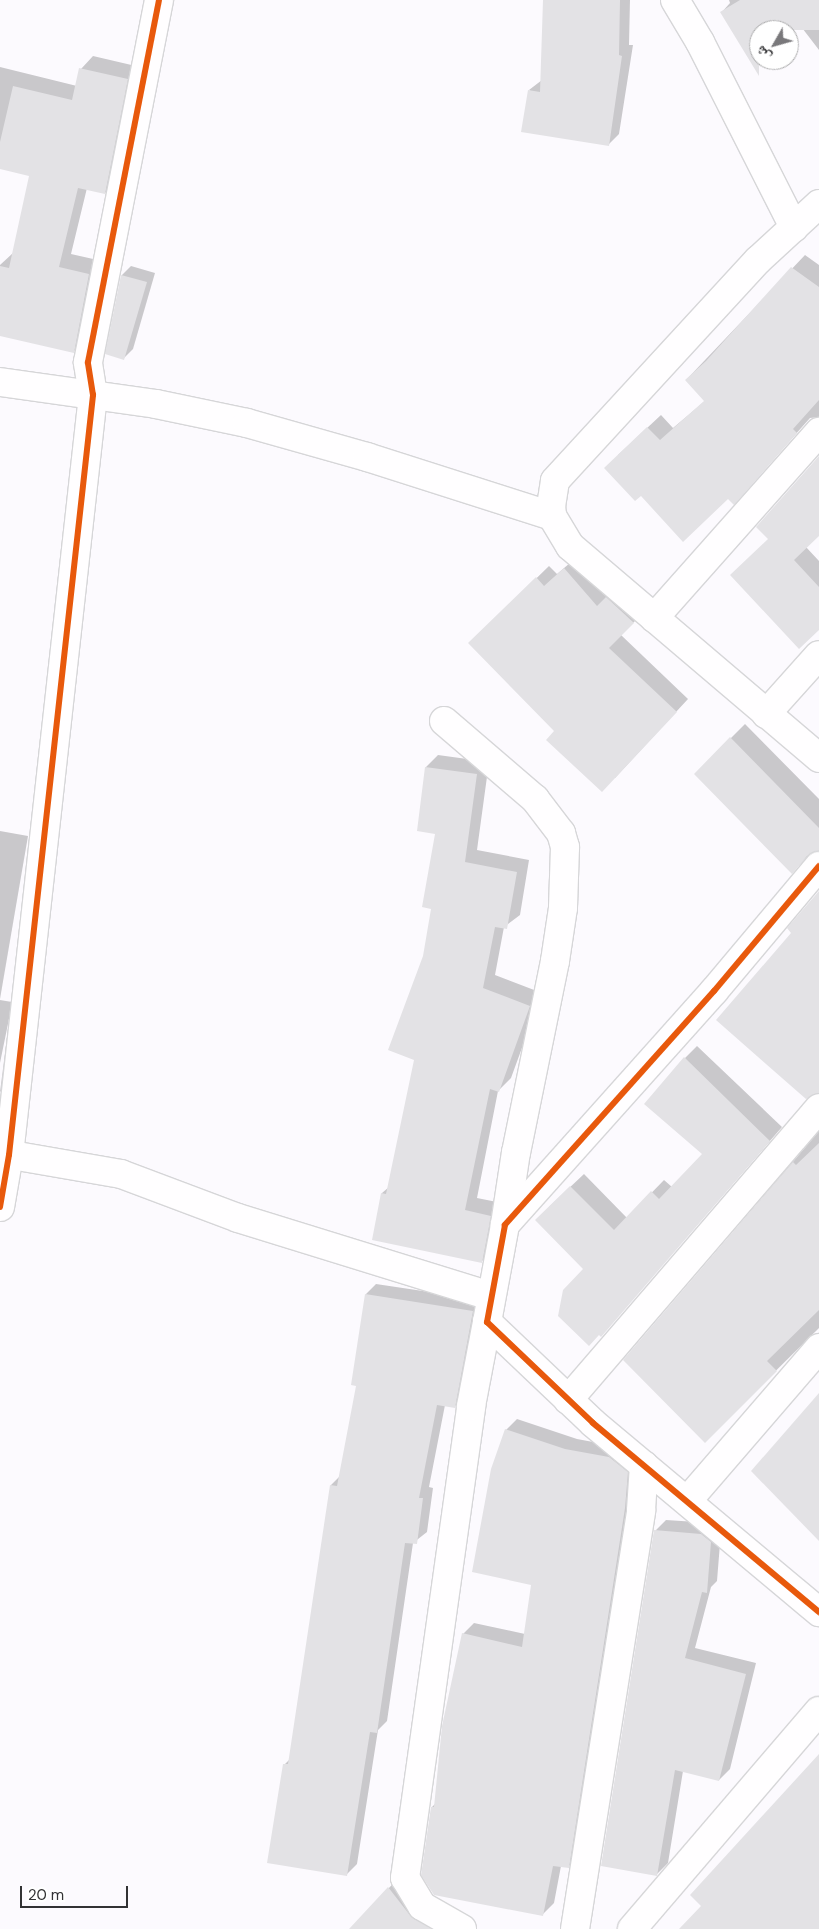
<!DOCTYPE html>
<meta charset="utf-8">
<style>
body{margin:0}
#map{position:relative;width:819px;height:1929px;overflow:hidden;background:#fcfafe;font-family:"DM Sans","Noto Naskh Arabic",sans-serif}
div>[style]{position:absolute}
.shadow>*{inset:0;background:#0003}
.building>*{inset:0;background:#e3e2e5}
.roads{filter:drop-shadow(1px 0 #d6d6d8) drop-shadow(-1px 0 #d6d6d8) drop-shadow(0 1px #d6d6d8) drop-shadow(0 -1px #d6d6d8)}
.street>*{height:28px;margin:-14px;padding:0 14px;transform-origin:14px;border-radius:14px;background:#fffeff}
.cycleway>*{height:6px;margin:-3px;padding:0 3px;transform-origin:3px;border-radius:3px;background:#e8590c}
span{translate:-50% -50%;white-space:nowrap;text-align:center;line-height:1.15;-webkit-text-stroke:4px #fff;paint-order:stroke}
.north{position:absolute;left:749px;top:20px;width:50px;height:50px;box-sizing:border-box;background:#fff;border:1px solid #adadae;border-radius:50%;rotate:232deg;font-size:14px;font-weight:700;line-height:20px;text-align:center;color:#323234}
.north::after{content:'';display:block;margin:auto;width:18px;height:22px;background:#79787b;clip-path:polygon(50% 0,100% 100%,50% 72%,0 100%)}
.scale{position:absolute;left:20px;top:1886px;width:108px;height:22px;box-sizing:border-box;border:2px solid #323234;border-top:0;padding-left:6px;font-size:15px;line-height:18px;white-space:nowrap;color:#323234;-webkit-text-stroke:4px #fff;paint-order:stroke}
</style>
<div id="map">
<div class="shadow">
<div style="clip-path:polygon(545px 0,630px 0,629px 45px,633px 45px,619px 134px,608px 145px,529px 90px,542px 80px)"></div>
<div style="clip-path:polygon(729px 0,819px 0,819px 50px,796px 20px,779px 30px,759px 30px,759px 42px,721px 13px,730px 3px)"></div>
<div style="clip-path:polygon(93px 56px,140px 67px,118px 180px,105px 193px,87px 188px,71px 254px,102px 261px,86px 339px,73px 352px,0 335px,0 265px,13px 253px,31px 175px,0 168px,0 67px,77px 86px,81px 69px)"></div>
<div style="clip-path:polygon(805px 255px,819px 265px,819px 417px,810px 418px,746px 490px,728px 497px,618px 455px,661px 415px,673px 428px,705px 401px,686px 380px)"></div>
<div style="clip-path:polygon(131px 266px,155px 273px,133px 349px,124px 358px,107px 353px,122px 275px)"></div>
<div style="clip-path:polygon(819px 457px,819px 535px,806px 547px,819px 561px,819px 627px,769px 539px)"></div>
<div style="clip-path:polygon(577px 557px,645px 611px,621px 635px,688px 699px,615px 778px,556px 731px,470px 643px,549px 566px,557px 574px)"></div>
<div style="clip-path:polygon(745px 724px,819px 799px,819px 851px,814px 850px,792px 872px,695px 774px)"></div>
<div style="clip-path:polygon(438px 755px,489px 762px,477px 850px,529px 860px,520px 915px,504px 927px,495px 975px,542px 993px,511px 1078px,498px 1091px,477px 1198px,502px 1203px,494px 1249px,482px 1261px,373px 1239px,382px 1193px,389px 1187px,415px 1059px,424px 956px,433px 908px,437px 833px,426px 767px)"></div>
<div style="clip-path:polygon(0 831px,28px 836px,0 999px)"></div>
<div style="clip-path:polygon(0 1000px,24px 1004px,11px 1081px,0 1092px,10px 1014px,0 1063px)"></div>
<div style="clip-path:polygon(697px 1046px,782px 1127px,601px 1335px,584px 1269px,549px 1207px,584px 1174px,627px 1218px,664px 1180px,672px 1187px,704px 1154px,685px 1058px)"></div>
<div style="clip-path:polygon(819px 1131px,819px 1328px,705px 1441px,625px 1360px)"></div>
<div style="clip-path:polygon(376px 1284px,483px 1300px,465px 1396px,454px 1407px,445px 1405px,429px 1487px,433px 1488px,427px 1532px,413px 1543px,387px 1721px,378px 1730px,357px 1864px,346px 1875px,285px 1764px,290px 1759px,331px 1485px,340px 1476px,357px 1385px,366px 1294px)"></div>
<div style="clip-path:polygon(517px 1419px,577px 1439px,620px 1447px,638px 1461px,579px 1856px,568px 1867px,561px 1866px,554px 1903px,543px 1914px,432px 1807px,436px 1803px,463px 1634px,474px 1623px,525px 1634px,533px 1584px,506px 1430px)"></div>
<div style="clip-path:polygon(666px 1520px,712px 1523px,721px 1531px,717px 1581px,711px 1587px,695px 1648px,756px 1663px,730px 1769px,719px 1780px,683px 1771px,668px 1863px,657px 1874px,655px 1531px)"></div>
<div style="clip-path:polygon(401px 1875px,432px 1909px,413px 1929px,351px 1929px)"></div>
</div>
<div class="building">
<div style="clip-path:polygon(543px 0,620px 0,619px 55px,622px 56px,609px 146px,521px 132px,528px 90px,540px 92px)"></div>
<div style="clip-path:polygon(740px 0,819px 0,819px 30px,759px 30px,759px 76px,720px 12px)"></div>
<div style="clip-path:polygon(79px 68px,128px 79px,105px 194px,78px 188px,59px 267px,89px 274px,74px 353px,0 336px,0 266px,9px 268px,29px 176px,0 169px,0 142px,13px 86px,72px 100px)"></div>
<div style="clip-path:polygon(791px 267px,819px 287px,819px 400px,793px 429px,797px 433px,734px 505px,728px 499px,683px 542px,641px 496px,635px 501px,604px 468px,647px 427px,660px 440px,704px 401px,685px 380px,706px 361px)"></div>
<div style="clip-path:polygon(121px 275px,147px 282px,124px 360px,105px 354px)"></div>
<div style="clip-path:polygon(819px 456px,819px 536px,794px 560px,819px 587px,819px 630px,799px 649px,730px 575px,768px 539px,756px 527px)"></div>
<div style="clip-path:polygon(564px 568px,597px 606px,606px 597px,634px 623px,609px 648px,677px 712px,602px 792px,546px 740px,554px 731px,468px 643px,536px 577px,544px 586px)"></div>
<div style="clip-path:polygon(730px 737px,819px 828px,819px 851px,807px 856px,792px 874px,694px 774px)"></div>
<div style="clip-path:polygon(425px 767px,477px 774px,465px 862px,517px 872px,507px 929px,495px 927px,483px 988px,530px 1006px,499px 1092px,490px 1089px,465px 1210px,491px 1216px,482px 1263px,372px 1240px,381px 1193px,386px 1194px,414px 1060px,388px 1050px,423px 956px,431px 909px,422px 907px,435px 834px,417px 831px)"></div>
<div style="clip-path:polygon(819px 891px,819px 1093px,806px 1099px,716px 1020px,791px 933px,787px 928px)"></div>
<div style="clip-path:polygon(684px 1057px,770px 1141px,601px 1337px,599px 1335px,589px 1346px,558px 1316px,563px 1290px,583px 1269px,535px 1220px,570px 1186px,614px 1230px,651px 1191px,659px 1199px,702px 1154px,644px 1104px)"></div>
<div style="clip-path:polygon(819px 1143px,819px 1310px,767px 1361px,777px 1371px,705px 1443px,623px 1360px,793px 1162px,796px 1165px)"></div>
<div style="clip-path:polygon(365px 1294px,473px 1311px,455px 1408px,437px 1405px,419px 1498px,423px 1498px,417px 1544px,405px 1543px,377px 1733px,370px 1732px,347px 1876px,267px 1863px,283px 1764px,288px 1764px,330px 1485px,337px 1486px,356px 1386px,351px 1385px)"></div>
<div style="clip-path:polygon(819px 1393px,819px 1541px,751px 1471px)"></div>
<div style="clip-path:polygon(505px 1429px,565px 1449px,609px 1457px,628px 1472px,625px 1508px,569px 1868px,553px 1866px,543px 1916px,434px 1895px,421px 1875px,431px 1807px,434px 1807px,442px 1726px,462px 1633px,522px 1647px,531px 1585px,472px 1572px,491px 1469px)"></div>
<div style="clip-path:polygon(654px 1530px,701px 1534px,711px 1542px,707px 1593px,702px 1592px,685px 1658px,746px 1674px,719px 1781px,675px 1770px,657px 1876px,601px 1866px)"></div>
<div style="clip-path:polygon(819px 1754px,819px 1929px,679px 1929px,701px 1906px,690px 1895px)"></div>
<div style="clip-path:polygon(388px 1887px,409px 1914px,431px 1929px,349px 1929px)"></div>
</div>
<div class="roads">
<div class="street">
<div style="left:675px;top:0;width:49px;rotate:59.2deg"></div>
<div style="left:700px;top:42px;width:208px;rotate:63.1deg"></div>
<div style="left:819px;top:204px;width:83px;rotate:137.4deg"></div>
<div style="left:758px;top:260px;width:300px;rotate:132.6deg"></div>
<div style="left:555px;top:481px;width:24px;rotate:99deg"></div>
<div style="left:551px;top:505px;width:11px;rotate:85deg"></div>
<div style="left:552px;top:516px;width:35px;rotate:59deg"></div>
<div style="left:570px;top:546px;width:327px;rotate:40.4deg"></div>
<div style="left:0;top:382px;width:158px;rotate:8deg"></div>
<div style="left:156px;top:404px;width:93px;rotate:11.8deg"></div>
<div style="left:247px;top:423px;width:125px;rotate:15.8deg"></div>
<div style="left:367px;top:457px;width:194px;rotate:17.7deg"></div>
<div style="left:654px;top:618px;width:249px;rotate:-48.4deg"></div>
<div style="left:766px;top:714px;width:79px;rotate:-48.1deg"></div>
<div style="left:444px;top:721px;width:120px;rotate:40.6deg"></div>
<div style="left:535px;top:799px;width:43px;rotate:52.6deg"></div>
<div style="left:561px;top:833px;width:15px;rotate:74deg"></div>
<div style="left:565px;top:847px;width:61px;rotate:91.9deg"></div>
<div style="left:563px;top:908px;width:54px;rotate:98.6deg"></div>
<div style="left:555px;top:961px;width:195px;rotate:101.5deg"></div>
<div style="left:516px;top:1152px;width:74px;rotate:98.6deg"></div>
<div style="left:819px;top:866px;width:163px;rotate:130deg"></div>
<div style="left:714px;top:991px;width:314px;rotate:131.8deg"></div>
<div style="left:505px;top:1225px;width:99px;rotate:100.5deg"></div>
<div style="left:487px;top:1322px;width:146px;rotate:43.6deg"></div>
<div style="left:593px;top:1423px;width:295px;rotate:39.9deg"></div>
<div style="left:0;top:1153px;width:123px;rotate:9.8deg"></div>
<div style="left:121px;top:1174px;width:125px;rotate:20.6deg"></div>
<div style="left:238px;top:1218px;width:264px;rotate:17.2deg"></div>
<div style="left:0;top:1207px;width:53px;rotate:-80.2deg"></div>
<div style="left:9px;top:1155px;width:765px;rotate:-83.69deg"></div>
<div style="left:93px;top:395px;width:33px;rotate:-99deg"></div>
<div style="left:88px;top:362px;width:369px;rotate:-78.9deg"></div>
<div style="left:568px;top:1400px;width:385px;rotate:-49.3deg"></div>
<div style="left:688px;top:1500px;width:201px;rotate:-49.2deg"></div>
<div style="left:462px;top:1929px;width:46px;rotate:-150.1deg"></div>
<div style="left:422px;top:1906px;width:33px;rotate:-121deg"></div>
<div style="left:405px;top:1878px;width:477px;rotate:-82deg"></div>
<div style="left:471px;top:1406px;width:86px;rotate:-79.2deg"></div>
<div style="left:575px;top:1929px;width:424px;rotate:-81deg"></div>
<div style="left:641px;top:1510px;width:45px;rotate:-86.2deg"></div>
<div style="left:632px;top:1929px;width:287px;rotate:-49.4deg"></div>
</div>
</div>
<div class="cycleway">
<div style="left:819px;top:866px;width:163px;rotate:130deg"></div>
<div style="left:714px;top:991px;width:314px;rotate:131.8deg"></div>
<div style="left:505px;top:1225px;width:99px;rotate:100.5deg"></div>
<div style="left:487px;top:1322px;width:146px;rotate:43.6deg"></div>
<div style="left:593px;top:1423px;width:295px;rotate:39.9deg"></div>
<div style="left:0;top:1207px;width:53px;rotate:-80.2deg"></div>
<div style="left:9px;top:1155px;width:765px;rotate:-83.69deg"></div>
<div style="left:93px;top:395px;width:33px;rotate:-99deg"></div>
<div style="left:88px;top:362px;width:369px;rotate:-78.9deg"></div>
</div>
<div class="north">ش</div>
<div class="scale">20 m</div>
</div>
